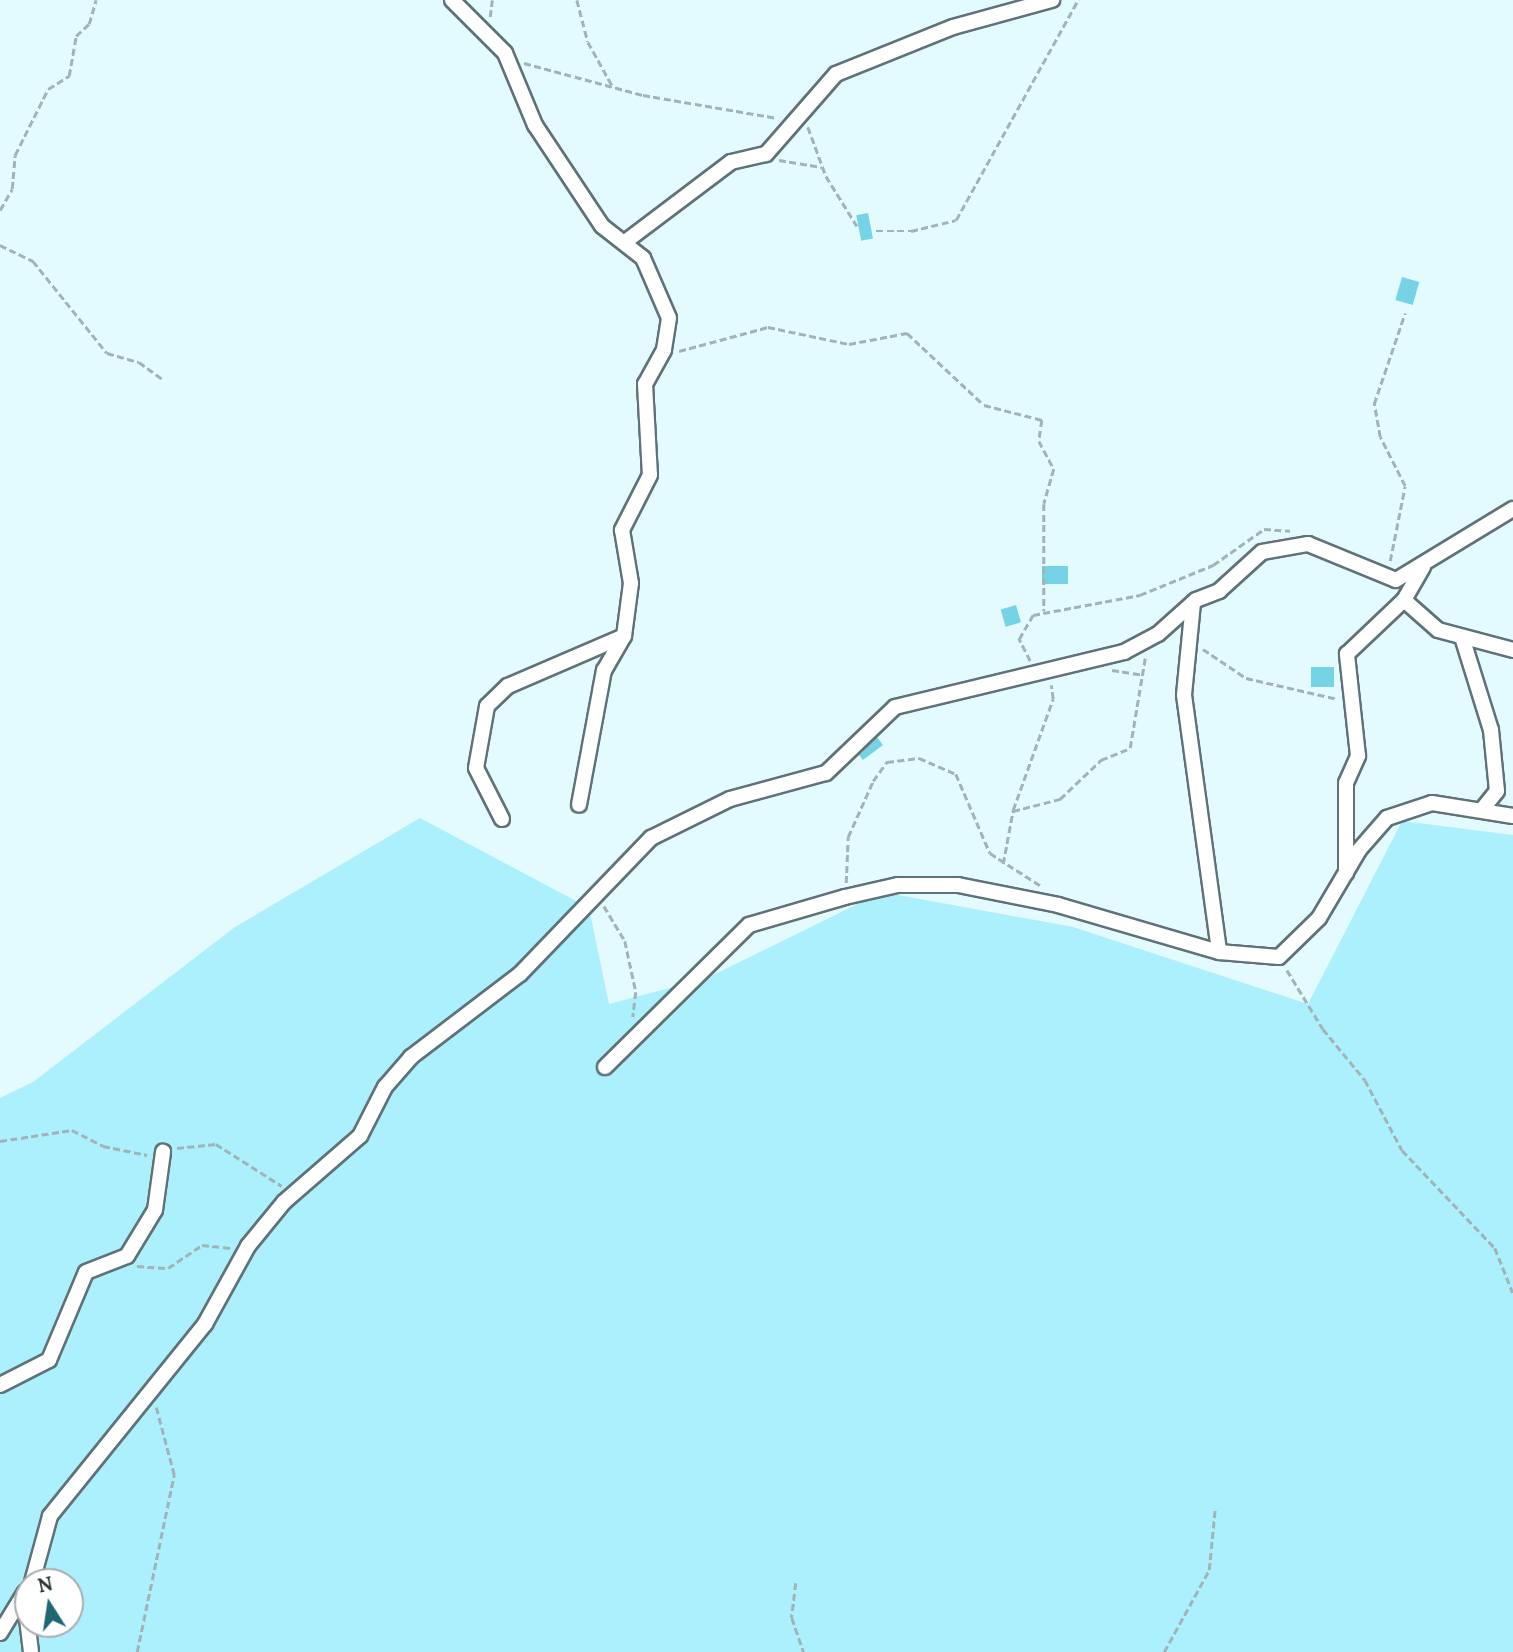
<!DOCTYPE html>
<style>
body{margin:0}
#map{position:relative;width:1513px;height:1652px;overflow:hidden;background:#e3faff;font-family:Lora,serif}
div>[style]{position:absolute}
.green>*{inset:0;background:#acf0fe}
.building>*{inset:0;background:#76d3e5;transform-origin:0 0}
.path>*{height:2.5px;margin-top:-1.25px;transform-origin:0;background:repeating-linear-gradient(90deg,#a1b3b7 0 7px,transparent 0 10.5px)}
.roads{filter:drop-shadow(2px 0 #5e7277) drop-shadow(-2px 0 #5e7277) drop-shadow(0 2px #5e7277) drop-shadow(0 -2px #5e7277)}
.street>*{height:14px;margin:-7px;padding:0 7px;transform-origin:7px;border-radius:7px;background:#fff}
span{translate:-50% -50%;white-space:nowrap;text-align:center;line-height:1.15;-webkit-text-stroke:6px #fff;paint-order:stroke}
.north{position:absolute;left:14px;top:1568px;width:70px;height:70px;box-sizing:border-box;background:#fff;border:2px solid #a9adae;border-radius:50%;rotate:348deg;font-size:19px;font-weight:700;line-height:28px;text-align:center;color:#293234}
.north::after{content:'';display:block;margin:auto;width:24px;height:32px;background:#1f6774;clip-path:polygon(50% 0,100% 100%,50% 72%,0 100%)}
</style>
<div id="map">
<div class="green">
<div style="clip-path:polygon(evenodd,420px 818px,589px 908px,609px 1004px,707px 978px,882px 892px,1073px 927px,1308px 1004px,1402px 821px,1513px 835px,1513px 1652px,0 1652px,0 1098px,33px 1082px,235px 927px,420px 818px,28px 1582px,70px 1582px,70px 1624px,28px 1624px,28px 1582px)"></div>
</div>
<div class="building">
<div style="left:868px;top:213px;width:26px;height:12px;rotate:79deg"></div>
<div style="left:1402px;top:277px;width:18px;height:24px;rotate:16deg"></div>
<div style="left:1042px;top:566px;width:26px;height:18px"></div>
<div style="left:1016px;top:605px;width:18px;height:16px;rotate:74deg"></div>
<div style="left:1311px;top:667px;width:23px;height:20px"></div>
<div style="clip-path:polygon(877px 737px,883px 745px,863px 760px,859px 755px)"></div>
</div>
<div class="path">
<div style="left:577px;top:0;width:43px;rotate:75.3deg"></div>
<div style="left:588px;top:42px;width:51px;rotate:60.9deg"></div>
<div style="left:490px;top:17px;width:17px;rotate:-83deg"></div>
<div style="left:524px;top:63px;width:123px;rotate:15.1deg"></div>
<div style="left:643px;top:95px;width:136px;rotate:9.7deg"></div>
<div style="left:808px;top:127px;width:52px;rotate:69.8deg"></div>
<div style="left:826px;top:176px;width:59px;rotate:58.2deg"></div>
<div style="left:779px;top:160px;width:43px;rotate:9.5deg"></div>
<div style="left:0;top:210px;width:24px;rotate:-60deg"></div>
<div style="left:12px;top:189px;width:34px;rotate:-85deg"></div>
<div style="left:15px;top:155px;width:74px;rotate:-63.4deg"></div>
<div style="left:48px;top:89px;width:25px;rotate:-32deg"></div>
<div style="left:69px;top:76px;width:41px;rotate:-80.1deg"></div>
<div style="left:76px;top:36px;width:18px;rotate:-43deg"></div>
<div style="left:89px;top:24px;width:25px;rotate:-74deg"></div>
<div style="left:876px;top:231px;width:35px"></div>
<div style="left:911px;top:231px;width:46px;rotate:-13.7deg"></div>
<div style="left:956px;top:220px;width:252px;rotate:-61deg"></div>
<div style="left:0;top:245px;width:37px;rotate:26deg"></div>
<div style="left:33px;top:261px;width:118px;rotate:51.2deg"></div>
<div style="left:107px;top:353px;width:33px;rotate:16deg"></div>
<div style="left:139px;top:362px;width:31px;rotate:36deg"></div>
<div style="left:679px;top:351px;width:92px;rotate:-15.1deg"></div>
<div style="left:768px;top:327px;width:83px;rotate:11.9deg"></div>
<div style="left:849px;top:344px;width:59px;rotate:-10.7deg"></div>
<div style="left:907px;top:333px;width:105px;rotate:43.1deg"></div>
<div style="left:984px;top:405px;width:60px;rotate:14.5deg"></div>
<div style="left:1042px;top:420px;width:21px;rotate:98deg"></div>
<div style="left:1039px;top:441px;width:32px;rotate:62deg"></div>
<div style="left:1054px;top:469px;width:36px;rotate:106deg"></div>
<div style="left:1044px;top:504px;width:107px;rotate:90deg"></div>
<div style="left:1390px;top:561px;width:76px;rotate:-78.7deg"></div>
<div style="left:1405px;top:486px;width:55px;rotate:-117deg"></div>
<div style="left:1380px;top:437px;width:34px;rotate:-100deg"></div>
<div style="left:1374px;top:404px;width:96px;rotate:-71.2deg"></div>
<div style="left:1203px;top:649px;width:52px;rotate:34deg"></div>
<div style="left:1246px;top:678px;width:94px;rotate:12.9deg"></div>
<div style="left:1030px;top:661px;width:25px;rotate:-117deg"></div>
<div style="left:1019px;top:639px;width:28px;rotate:-60deg"></div>
<div style="left:1033px;top:615px;width:109px;rotate:-10.6deg"></div>
<div style="left:1140px;top:595px;width:79px;rotate:-22.3deg"></div>
<div style="left:1213px;top:565px;width:62px;rotate:-35.2deg"></div>
<div style="left:1264px;top:529px;width:26px;rotate:4deg"></div>
<div style="left:1112px;top:670px;width:31px;rotate:9deg"></div>
<div style="left:1013px;top:811px;width:49px;rotate:-14.3deg"></div>
<div style="left:1060px;top:799px;width:57px;rotate:-43.6deg"></div>
<div style="left:1101px;top:760px;width:31px;rotate:-22deg"></div>
<div style="left:1130px;top:748px;width:91px;rotate:-80.5deg"></div>
<div style="left:1003px;top:864px;width:55px;rotate:-79.5deg"></div>
<div style="left:1013px;top:810px;width:118px;rotate:-70.2deg"></div>
<div style="left:1053px;top:699px;width:14px;rotate:-98deg"></div>
<div style="left:846px;top:883px;width:46px;rotate:-87.5deg"></div>
<div style="left:848px;top:837px;width:61px;rotate:-65.9deg"></div>
<div style="left:873px;top:781px;width:24px;rotate:-54deg"></div>
<div style="left:887px;top:762px;width:32px;rotate:-7deg"></div>
<div style="left:919px;top:758px;width:40px;rotate:23.4deg"></div>
<div style="left:956px;top:774px;width:86px;rotate:66.7deg"></div>
<div style="left:990px;top:853px;width:61px;rotate:32.9deg"></div>
<div style="left:604px;top:906px;width:41px;rotate:59deg"></div>
<div style="left:625px;top:941px;width:52px;rotate:77.8deg"></div>
<div style="left:636px;top:992px;width:25px;rotate:97deg"></div>
<div style="left:1287px;top:970px;width:69px;rotate:58.6deg"></div>
<div style="left:1323px;top:1029px;width:66px;rotate:50.5deg"></div>
<div style="left:1365px;top:1080px;width:79px;rotate:62.1deg"></div>
<div style="left:1402px;top:1150px;width:135px;rotate:46.5deg"></div>
<div style="left:1495px;top:1248px;width:48px;rotate:68.2deg"></div>
<div style="left:0;top:1141px;width:73px;rotate:-8.7deg"></div>
<div style="left:72px;top:1130px;width:35px;rotate:27deg"></div>
<div style="left:103px;top:1146px;width:45px;rotate:11.6deg"></div>
<div style="left:177px;top:1148px;width:39px;rotate:-6deg"></div>
<div style="left:216px;top:1144px;width:78px;rotate:32.5deg"></div>
<div style="left:137px;top:1266px;width:31px;rotate:4deg"></div>
<div style="left:168px;top:1268px;width:41px;rotate:-34.1deg"></div>
<div style="left:202px;top:1245px;width:29px;rotate:6deg"></div>
<div style="left:796px;top:1583px;width:35px;rotate:97deg"></div>
<div style="left:792px;top:1618px;width:36px;rotate:71deg"></div>
<div style="left:137px;top:1652px;width:181px;rotate:-78.2deg"></div>
<div style="left:174px;top:1475px;width:70px;rotate:-104.8deg"></div>
<div style="left:1164px;top:1652px;width:94px;rotate:-61.2deg"></div>
<div style="left:1209px;top:1570px;width:61px;rotate:-84.4deg"></div>
</div>
<div class="roads">
<div class="street">
<div style="left:452px;top:0;width:75px;rotate:45deg"></div>
<div style="left:505px;top:53px;width:78px;rotate:67.4deg"></div>
<div style="left:535px;top:125px;width:121px;rotate:56.4deg"></div>
<div style="left:602px;top:226px;width:52px;rotate:38deg"></div>
<div style="left:643px;top:258px;width:65px;rotate:66.6deg"></div>
<div style="left:669px;top:318px;width:32px;rotate:99deg"></div>
<div style="left:664px;top:350px;width:39px;rotate:119deg"></div>
<div style="left:645px;top:384px;width:91px;rotate:86.9deg"></div>
<div style="left:650px;top:475px;width:62px;rotate:117deg"></div>
<div style="left:622px;top:530px;width:54px;rotate:80.4deg"></div>
<div style="left:631px;top:583px;width:53px;rotate:97.5deg"></div>
<div style="left:624px;top:636px;width:39px;rotate:120deg"></div>
<div style="left:604px;top:670px;width:137px;rotate:100.5deg"></div>
<div style="left:625px;top:242px;width:133px;rotate:-37deg"></div>
<div style="left:731px;top:162px;width:36px;rotate:-13deg"></div>
<div style="left:766px;top:154px;width:106px;rotate:-48.8deg"></div>
<div style="left:836px;top:74px;width:126px;rotate:-21.9deg"></div>
<div style="left:953px;top:27px;width:103px;rotate:-15.3deg"></div>
<div style="left:1404px;top:600px;width:45px;rotate:41.4deg"></div>
<div style="left:1438px;top:630px;width:78px;rotate:14.9deg"></div>
<div style="left:1193px;top:603px;width:92px;rotate:95.6deg"></div>
<div style="left:1184px;top:695px;width:259px;rotate:82.2deg"></div>
<div style="left:1462px;top:637px;width:97px;rotate:72.7deg"></div>
<div style="left:1491px;top:730px;width:61px;rotate:84.4deg"></div>
<div style="left:1497px;top:791px;width:22px;rotate:129deg"></div>
<div style="left:502px;top:819px;width:57px;rotate:-117deg"></div>
<div style="left:476px;top:768px;width:63px;rotate:-79.9deg"></div>
<div style="left:487px;top:706px;width:29px;rotate:-44deg"></div>
<div style="left:508px;top:686px;width:126px;rotate:-23.3deg"></div>
<div style="left:1346px;top:873px;width:90px;rotate:-90deg"></div>
<div style="left:1346px;top:783px;width:30px;rotate:-66deg"></div>
<div style="left:1358px;top:756px;width:103px;rotate:-96.2deg"></div>
<div style="left:1347px;top:654px;width:79px;rotate:-43.5deg"></div>
<div style="left:1404px;top:600px;width:38px;rotate:-60deg"></div>
<div style="left:605px;top:1067px;width:202px;rotate:-44.6deg"></div>
<div style="left:749px;top:925px;width:100px;rotate:-16.3deg"></div>
<div style="left:845px;top:897px;width:54px;rotate:-12.8deg"></div>
<div style="left:898px;top:885px;width:60px"></div>
<div style="left:958px;top:885px;width:102px;rotate:11.3deg"></div>
<div style="left:1058px;top:905px;width:168px;rotate:16.3deg"></div>
<div style="left:1219px;top:952px;width:60px;rotate:4.8deg"></div>
<div style="left:1279px;top:957px;width:56px;rotate:-44.3deg"></div>
<div style="left:1319px;top:918px;width:79px;rotate:-59.5deg"></div>
<div style="left:1359px;top:850px;width:43px;rotate:-48.8deg"></div>
<div style="left:1387px;top:818px;width:47px;rotate:-18.4deg"></div>
<div style="left:1432px;top:803px;width:82px;rotate:9.1deg"></div>
<div style="left:0;top:1385px;width:55px;rotate:-27deg"></div>
<div style="left:49px;top:1360px;width:95px;rotate:-67.2deg"></div>
<div style="left:86px;top:1272px;width:44px;rotate:-21.3deg"></div>
<div style="left:127px;top:1256px;width:54px;rotate:-58.7deg"></div>
<div style="left:155px;top:1210px;width:59px;rotate:-82.1deg"></div>
<div style="left:32px;top:1582px;width:68px;rotate:-74.7deg"></div>
<div style="left:50px;top:1516px;width:247px;rotate:-51.1deg"></div>
<div style="left:205px;top:1324px;width:89px;rotate:-61.1deg"></div>
<div style="left:248px;top:1246px;width:57px;rotate:-50.7deg"></div>
<div style="left:284px;top:1202px;width:101px;rotate:-41deg"></div>
<div style="left:360px;top:1136px;width:55px;rotate:-63deg"></div>
<div style="left:385px;top:1087px;width:40px;rotate:-49deg"></div>
<div style="left:411px;top:1057px;width:137px;rotate:-37.3deg"></div>
<div style="left:520px;top:974px;width:189px;rotate:-46.1deg"></div>
<div style="left:651px;top:838px;width:88px;rotate:-26.3deg"></div>
<div style="left:730px;top:799px;width:99px;rotate:-15.2deg"></div>
<div style="left:826px;top:773px;width:95px;rotate:-43.7deg"></div>
<div style="left:895px;top:707px;width:236px;rotate:-13.5deg"></div>
<div style="left:1124px;top:652px;width:38px;rotate:-28deg"></div>
<div style="left:1158px;top:634px;width:51px;rotate:-41.8deg"></div>
<div style="left:1196px;top:600px;width:25px;rotate:-21deg"></div>
<div style="left:1219px;top:591px;width:58px;rotate:-42.2deg"></div>
<div style="left:1262px;top:552px;width:47px;rotate:-9.9deg"></div>
<div style="left:1308px;top:544px;width:95px;rotate:22.2deg"></div>
<div style="left:1396px;top:580px;width:137px;rotate:-31.3deg"></div>
<div style="left:24px;top:1594px;width:58px;rotate:83.1deg"></div>
<div style="left:0;top:1633px;width:48px;rotate:-58.6deg"></div>
</div>
</div>
<div class="north">N</div>
</div>
